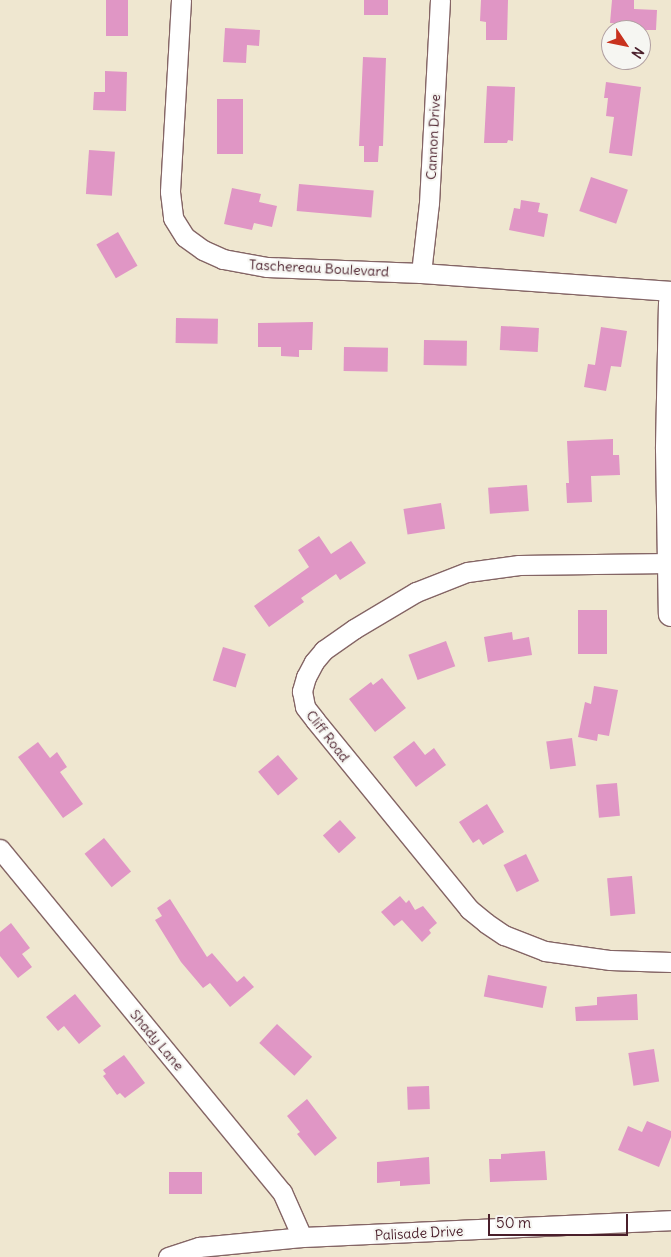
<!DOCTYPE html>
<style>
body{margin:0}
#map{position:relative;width:671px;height:1257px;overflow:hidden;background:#efe7d0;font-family:Delius,sans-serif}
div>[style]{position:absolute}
.building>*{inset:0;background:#e096c5;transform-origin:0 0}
.roads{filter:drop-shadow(1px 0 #846565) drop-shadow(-1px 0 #846565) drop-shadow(0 1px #846565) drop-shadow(0 -1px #846565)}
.minor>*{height:19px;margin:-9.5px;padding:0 9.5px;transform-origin:9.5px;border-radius:9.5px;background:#fff}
.tertiary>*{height:24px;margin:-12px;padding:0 12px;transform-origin:12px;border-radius:12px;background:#fff}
span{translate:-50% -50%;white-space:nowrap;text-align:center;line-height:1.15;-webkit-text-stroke:4.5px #f6f6f2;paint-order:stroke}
.street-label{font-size:14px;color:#4a1f2b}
.north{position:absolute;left:601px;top:20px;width:50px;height:50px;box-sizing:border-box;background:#f6f6f2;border:1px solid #b1a0a2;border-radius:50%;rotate:124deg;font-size:14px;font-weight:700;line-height:20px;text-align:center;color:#4a1f2b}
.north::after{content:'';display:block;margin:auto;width:18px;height:22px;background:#c8321e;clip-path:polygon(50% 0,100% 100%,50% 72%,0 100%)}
.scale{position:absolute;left:488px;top:1214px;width:140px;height:22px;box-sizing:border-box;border:2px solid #4a1f2b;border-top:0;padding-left:6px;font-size:15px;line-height:18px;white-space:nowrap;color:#4a1f2b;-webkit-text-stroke:4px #f6f6f2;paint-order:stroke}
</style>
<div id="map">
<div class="building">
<div style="left:106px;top:0;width:22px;height:36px"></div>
<div style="left:364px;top:0;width:24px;height:15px"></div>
<div style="clip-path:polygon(481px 0,508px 0,507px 40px,486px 40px,486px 22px,480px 21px)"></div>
<div style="clip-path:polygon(612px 0,634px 0,634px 9px,657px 10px,656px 30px,627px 30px,627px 24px,610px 23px)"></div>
<div style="clip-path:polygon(225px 28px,260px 30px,259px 46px,247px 45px,246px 63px,223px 62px)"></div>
<div style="clip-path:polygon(363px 57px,386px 58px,383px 146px,379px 146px,378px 162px,364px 162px,364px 146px,359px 146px)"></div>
<div style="clip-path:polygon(105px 71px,127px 72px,126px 111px,93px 110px,94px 92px,105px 92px)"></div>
<div style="clip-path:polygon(606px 82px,641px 87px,632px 156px,609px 153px,614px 117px,606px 116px,608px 98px,604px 98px)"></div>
<div style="clip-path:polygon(487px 86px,515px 87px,513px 141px,508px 140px,507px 143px,484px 143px)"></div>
<div style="left:217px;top:99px;width:26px;height:55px"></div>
<div style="left:89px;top:150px;width:26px;height:44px;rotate:4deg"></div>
<div style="left:591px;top:177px;width:39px;height:36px;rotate:19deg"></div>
<div style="left:299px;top:184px;width:75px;height:27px;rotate:5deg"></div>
<div style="clip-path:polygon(232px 188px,261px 194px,259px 202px,277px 206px,272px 227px,254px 223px,252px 230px,224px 224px)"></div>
<div style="clip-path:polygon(521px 200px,540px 203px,538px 212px,548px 214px,544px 237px,509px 230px,514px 208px,520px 209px)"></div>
<div style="left:118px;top:232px;width:39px;height:25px;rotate:60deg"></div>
<div style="left:176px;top:318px;width:42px;height:25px;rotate:1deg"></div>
<div style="clip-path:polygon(313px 322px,312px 350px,299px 350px,299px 357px,281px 356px,281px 347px,258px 347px,258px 323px)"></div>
<div style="left:501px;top:326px;width:38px;height:24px;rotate:3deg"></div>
<div style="clip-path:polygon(601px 327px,627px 331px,621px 367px,611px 366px,606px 391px,584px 387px,588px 364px,595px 365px)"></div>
<div style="left:424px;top:340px;width:43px;height:25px;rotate:1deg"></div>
<div style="left:344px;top:347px;width:44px;height:24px;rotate:1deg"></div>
<div style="clip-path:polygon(613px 439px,613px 455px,619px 455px,620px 475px,591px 476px,592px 502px,567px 503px,566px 483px,569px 483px,567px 441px)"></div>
<div style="left:527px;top:485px;width:26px;height:39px;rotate:86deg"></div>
<div style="left:441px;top:503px;width:26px;height:38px;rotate:81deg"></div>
<div style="clip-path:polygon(319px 536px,331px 554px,351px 541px,366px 563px,340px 580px,336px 574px,301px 598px,304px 602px,269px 627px,254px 606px,309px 567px,298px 550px)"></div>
<div style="left:578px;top:610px;width:29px;height:44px"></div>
<div style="clip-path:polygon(512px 632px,513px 640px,529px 637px,532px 655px,488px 662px,484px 637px)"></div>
<div style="left:446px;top:641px;width:27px;height:40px;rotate:70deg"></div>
<div style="left:223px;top:647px;width:24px;height:35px;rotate:17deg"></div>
<div style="clip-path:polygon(382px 678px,406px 708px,375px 732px,349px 699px,371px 682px,373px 685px)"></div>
<div style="clip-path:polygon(594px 686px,618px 690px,609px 736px,598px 734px,597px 741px,578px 737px,585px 702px,591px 704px)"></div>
<div style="left:572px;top:738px;width:28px;height:26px;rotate:82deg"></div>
<div style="clip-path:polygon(414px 741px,425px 755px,434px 748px,446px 765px,416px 787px,393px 757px)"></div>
<div style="clip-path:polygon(38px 742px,50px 758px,57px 752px,67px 767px,60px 772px,83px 804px,63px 818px,18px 757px)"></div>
<div style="left:278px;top:755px;width:31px;height:26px;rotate:50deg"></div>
<div style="left:617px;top:783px;width:33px;height:21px;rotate:85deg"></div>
<div style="clip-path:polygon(487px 804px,504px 832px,483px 845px,479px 839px,473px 843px,459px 822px)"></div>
<div style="left:340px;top:820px;width:24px;height:23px;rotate:48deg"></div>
<div style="left:104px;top:838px;width:43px;height:25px;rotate:51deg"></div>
<div style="left:526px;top:854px;width:30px;height:25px;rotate:64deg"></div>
<div style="left:632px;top:876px;width:38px;height:25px;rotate:85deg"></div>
<div style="clip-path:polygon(400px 896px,406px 903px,409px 900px,415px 910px,423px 906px,437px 923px,429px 930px,431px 933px,422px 942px,402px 920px,394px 926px,381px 912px)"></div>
<div style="clip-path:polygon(170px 899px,207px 957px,212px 953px,237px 982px,244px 976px,254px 987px,230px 1007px,210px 983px,203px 988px,181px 962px,155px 920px,162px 916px,157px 908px)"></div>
<div style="clip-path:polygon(11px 923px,30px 948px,22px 954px,32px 967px,18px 978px,0 956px,0 932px)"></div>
<div style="left:488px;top:975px;width:60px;height:22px;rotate:11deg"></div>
<div style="clip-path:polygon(75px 994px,101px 1026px,79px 1044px,64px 1026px,58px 1031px,46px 1017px)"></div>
<div style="clip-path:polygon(637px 994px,638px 1020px,576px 1021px,575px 1007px,597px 1005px,597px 997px)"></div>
<div style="left:277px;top:1024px;width:48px;height:26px;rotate:43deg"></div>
<div style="left:654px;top:1049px;width:33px;height:26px;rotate:81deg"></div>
<div style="clip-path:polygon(124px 1055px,145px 1083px,125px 1098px,120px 1093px,117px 1095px,103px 1076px,106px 1074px,103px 1070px)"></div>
<div style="left:429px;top:1086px;width:23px;height:22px;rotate:88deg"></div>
<div style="clip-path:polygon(307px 1099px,337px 1138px,315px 1156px,297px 1134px,300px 1132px,287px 1116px)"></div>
<div style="clip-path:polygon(647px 1121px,671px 1131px,671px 1137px,659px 1167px,618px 1150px,628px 1126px,642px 1132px)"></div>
<div style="clip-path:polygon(545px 1151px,547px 1180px,490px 1182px,489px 1159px,501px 1159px,501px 1154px)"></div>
<div style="clip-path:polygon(429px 1157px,430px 1184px,400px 1186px,400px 1181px,377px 1183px,377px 1162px)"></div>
<div style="left:169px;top:1172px;width:33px;height:22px"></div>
</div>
<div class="roads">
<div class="minor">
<div style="left:181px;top:0;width:192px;rotate:93.3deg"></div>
<div style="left:170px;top:192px;width:26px;rotate:83deg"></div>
<div style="left:173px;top:218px;width:22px;rotate:58deg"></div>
<div style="left:185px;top:237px;width:22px;rotate:36deg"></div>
<div style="left:203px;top:250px;width:22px;rotate:24deg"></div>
<div style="left:223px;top:259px;width:45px;rotate:10.3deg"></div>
<div style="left:267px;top:267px;width:154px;rotate:2.2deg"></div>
<div style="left:421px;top:273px;width:251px;rotate:4.1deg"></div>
<div style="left:421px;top:273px;width:70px;rotate:-83.5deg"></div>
<div style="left:429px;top:203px;width:203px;rotate:-86.9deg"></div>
<div style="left:670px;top:563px;width:151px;rotate:179.2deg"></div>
<div style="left:519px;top:565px;width:52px;rotate:172.3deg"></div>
<div style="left:467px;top:572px;width:55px;rotate:158.6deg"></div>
<div style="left:416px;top:592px;width:72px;rotate:149.2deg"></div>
<div style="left:354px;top:629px;width:37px;rotate:145deg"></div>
<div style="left:324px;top:650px;width:16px;rotate:130deg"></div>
<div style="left:314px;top:662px;width:17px;rotate:118deg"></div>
<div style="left:306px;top:677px;width:15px;rotate:106deg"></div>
<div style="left:302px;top:691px;width:16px;rotate:79deg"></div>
<div style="left:305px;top:707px;width:16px;rotate:52deg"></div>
<div style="left:315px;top:720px;width:244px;rotate:50.8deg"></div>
<div style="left:469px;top:909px;width:22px;rotate:39deg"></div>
<div style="left:486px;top:923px;width:22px;rotate:34deg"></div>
<div style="left:504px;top:935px;width:44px;rotate:21.3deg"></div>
<div style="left:545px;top:951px;width:66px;rotate:7.9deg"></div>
<div style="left:610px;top:960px;width:61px;rotate:1.9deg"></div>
<div style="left:0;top:849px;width:444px;rotate:50.6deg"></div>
<div style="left:282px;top:1192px;width:49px;rotate:66deg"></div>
<div style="left:168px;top:1257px;width:33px;rotate:-18deg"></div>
<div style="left:199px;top:1247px;width:103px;rotate:-5.5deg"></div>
<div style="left:302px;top:1237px;width:369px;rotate:-2.6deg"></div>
</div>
<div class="tertiary">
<div style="left:671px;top:303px;width:146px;rotate:91.2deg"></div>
<div style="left:668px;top:449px;width:165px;rotate:89deg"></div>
</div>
</div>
<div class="street-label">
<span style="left:433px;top:137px;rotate:-87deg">Cannon Drive</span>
<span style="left:319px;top:268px;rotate:3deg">Taschereau Boulevard</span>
<span style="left:328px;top:736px;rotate:52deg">Cliff Road</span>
<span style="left:157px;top:1040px;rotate:50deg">Shady Lane</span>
<span style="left:419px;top:1233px;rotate:-3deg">Palisade Drive</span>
</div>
<div class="north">N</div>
<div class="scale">50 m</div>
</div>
